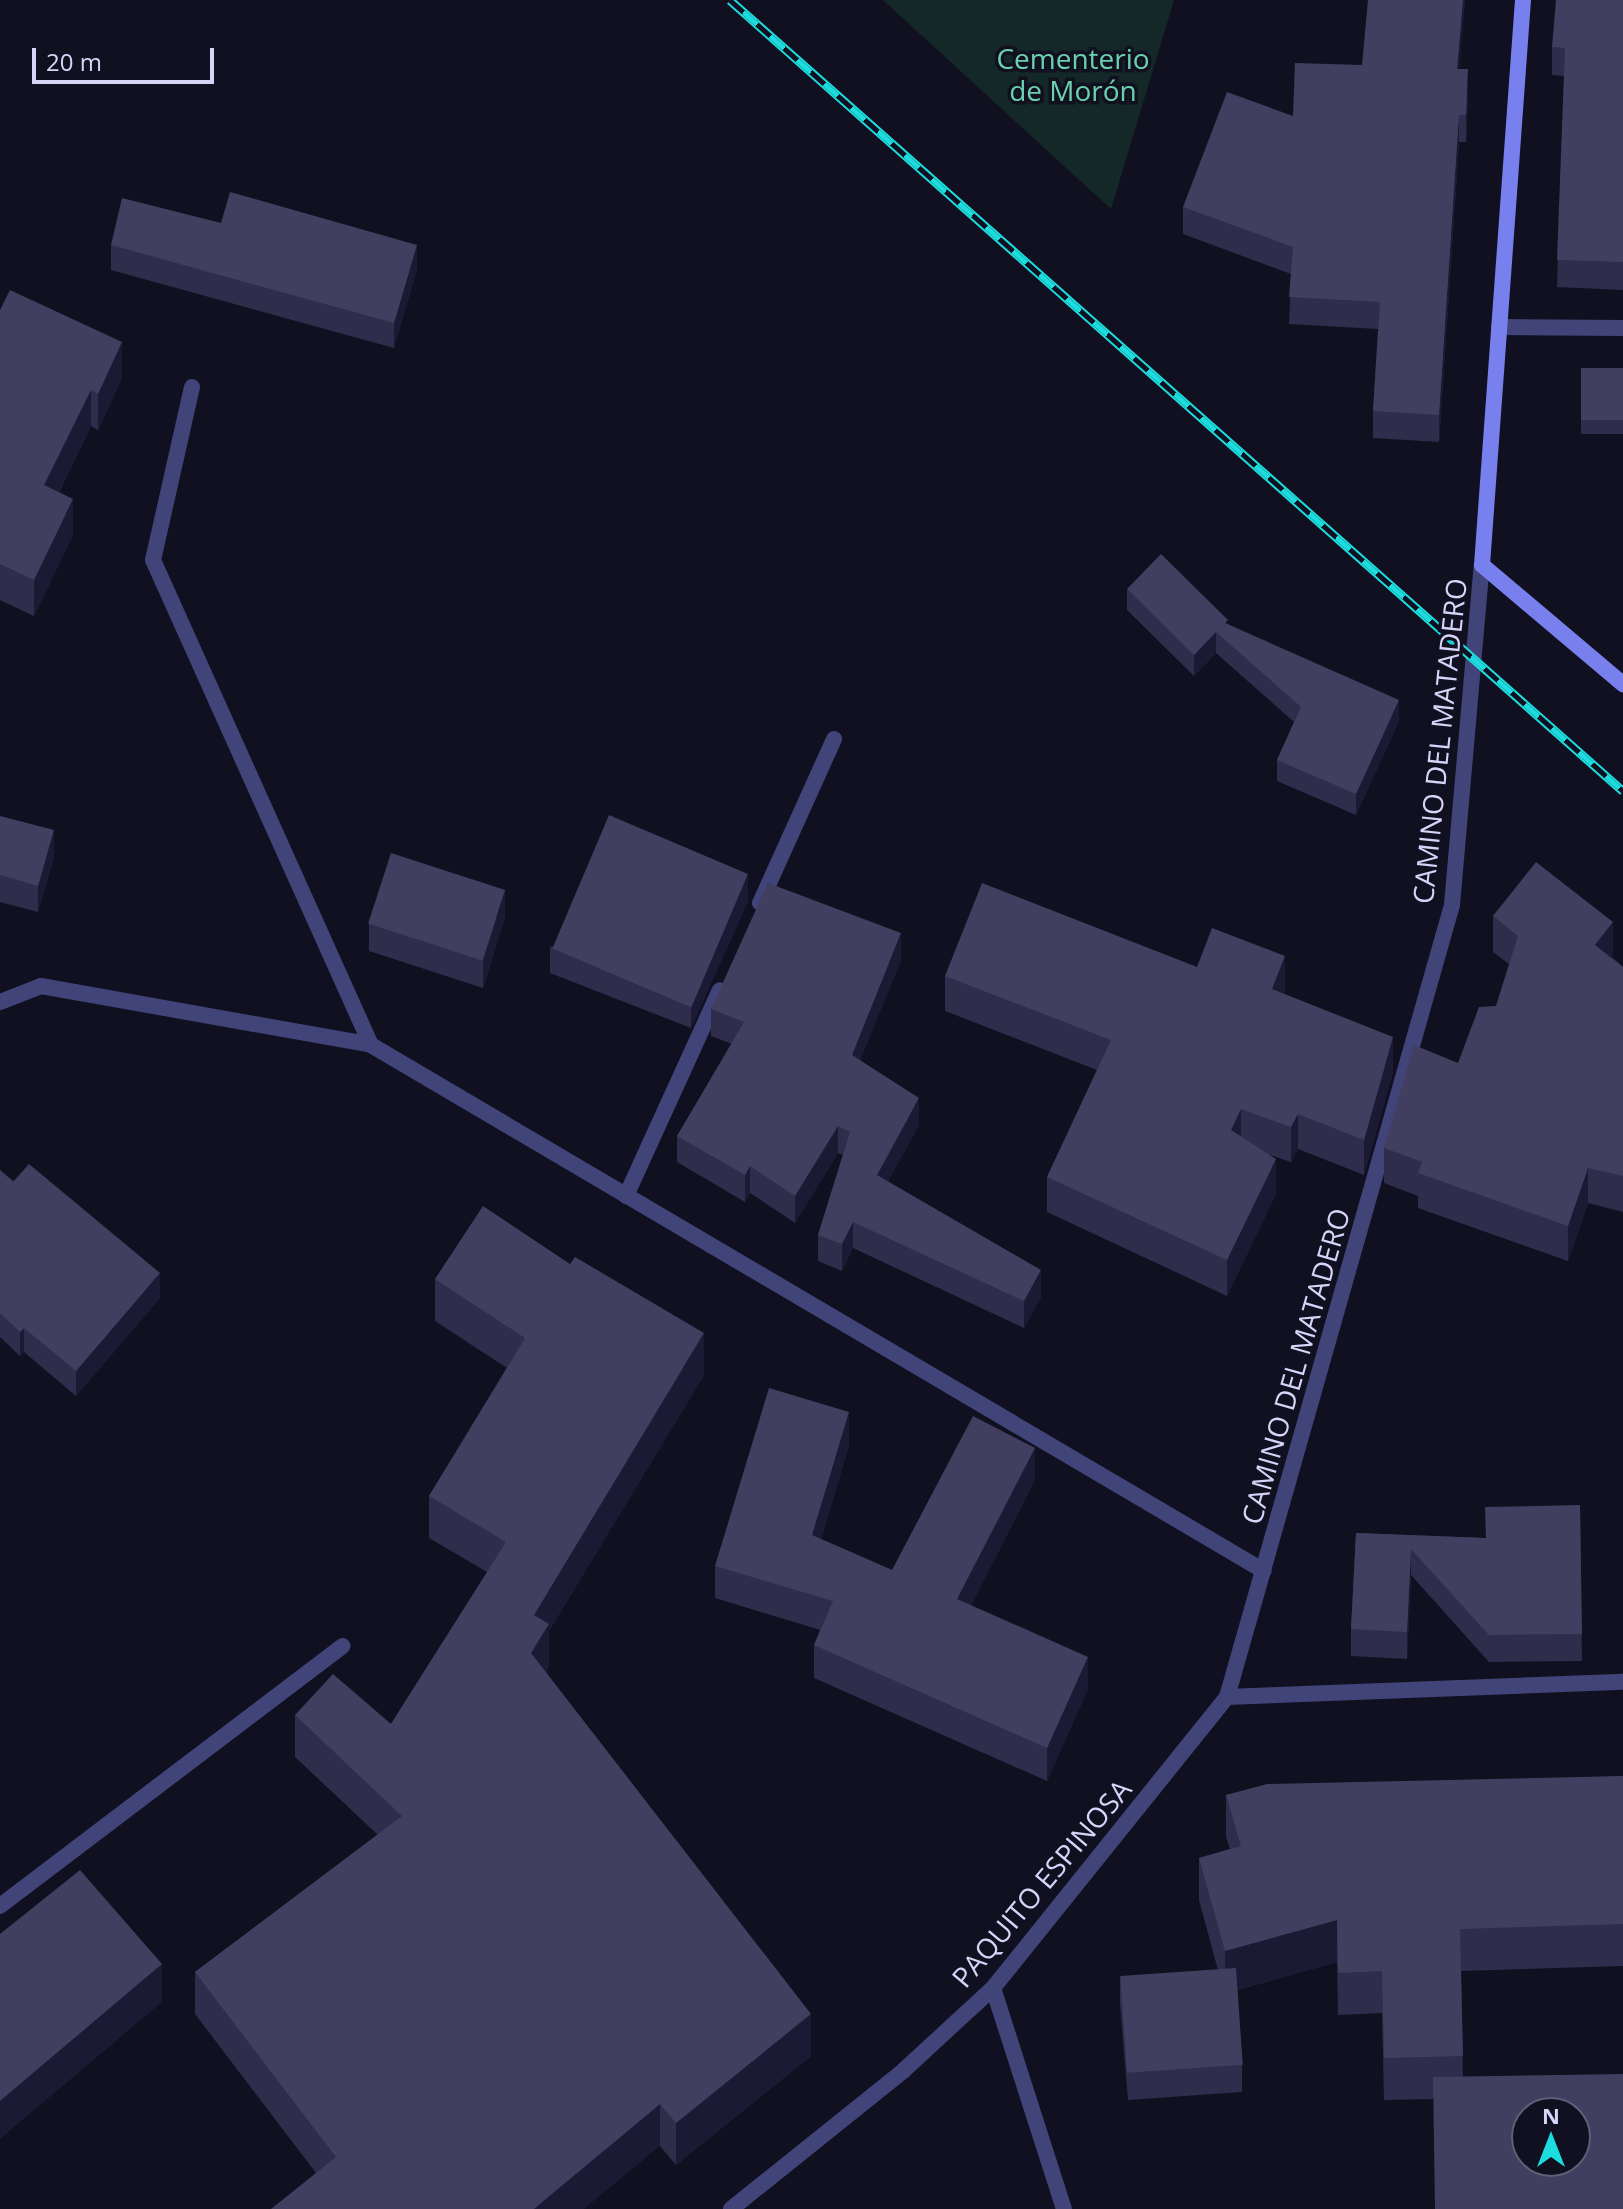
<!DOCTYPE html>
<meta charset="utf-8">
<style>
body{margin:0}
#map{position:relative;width:1623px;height:2209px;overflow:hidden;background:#111020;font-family:"Open Sans",sans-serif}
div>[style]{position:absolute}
.green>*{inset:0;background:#142927}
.service>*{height:16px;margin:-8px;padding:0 8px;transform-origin:8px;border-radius:8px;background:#414479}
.minor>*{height:16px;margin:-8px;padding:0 8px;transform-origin:8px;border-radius:8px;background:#414479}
.secondary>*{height:16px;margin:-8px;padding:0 8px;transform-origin:8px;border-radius:8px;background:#7880ed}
.rail>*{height:9px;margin-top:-4.5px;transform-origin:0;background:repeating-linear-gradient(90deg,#111020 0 18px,#1ddcdd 0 36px);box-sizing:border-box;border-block:2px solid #1ddcdd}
.wall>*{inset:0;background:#2f2c4c;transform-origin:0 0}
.shaded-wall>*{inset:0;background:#1b1933}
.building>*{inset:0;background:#413e5f;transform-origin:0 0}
span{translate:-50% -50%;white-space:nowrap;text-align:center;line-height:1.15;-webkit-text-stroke:7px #111020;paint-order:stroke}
.park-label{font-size:28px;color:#6ad0ad}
.street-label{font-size:28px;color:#d6d5f9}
.north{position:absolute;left:1511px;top:2097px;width:80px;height:80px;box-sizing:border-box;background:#111020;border:2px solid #605f77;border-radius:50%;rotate:0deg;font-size:22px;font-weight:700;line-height:32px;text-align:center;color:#d6d5f9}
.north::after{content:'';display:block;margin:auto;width:28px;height:36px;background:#1ddcdd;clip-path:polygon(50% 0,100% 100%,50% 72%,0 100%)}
.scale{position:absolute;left:32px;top:48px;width:182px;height:36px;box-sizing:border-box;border:4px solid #d6d5f9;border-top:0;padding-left:10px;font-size:24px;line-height:28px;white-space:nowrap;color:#d6d5f9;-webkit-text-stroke:6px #111020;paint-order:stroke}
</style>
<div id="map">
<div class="green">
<div style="clip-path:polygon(884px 0,1174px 0,1111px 209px,883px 0)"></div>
</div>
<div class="service">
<div style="left:0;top:1002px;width:44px;rotate:-21.3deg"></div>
<div style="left:41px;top:986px;width:335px;rotate:10.1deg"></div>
<div style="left:0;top:1906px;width:430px;rotate:-37.2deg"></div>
<div style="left:993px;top:1988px;width:232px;rotate:72.2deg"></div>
</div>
<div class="minor">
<div style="left:1499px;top:327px;width:124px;rotate:0.5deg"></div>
<div style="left:192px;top:387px;width:177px;rotate:102.7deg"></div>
<div style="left:153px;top:560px;width:532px;rotate:65.8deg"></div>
<div style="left:371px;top:1045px;width:1036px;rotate:30.5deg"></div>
<div style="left:760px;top:903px;width:180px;rotate:-65.7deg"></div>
<div style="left:626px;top:1196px;width:226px;rotate:-65.5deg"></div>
<div style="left:1227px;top:1697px;width:396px;rotate:-2.2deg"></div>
<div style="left:731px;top:2209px;width:221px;rotate:-38.7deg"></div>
<div style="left:903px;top:2071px;width:122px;rotate:-42.7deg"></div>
<div style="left:993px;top:1988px;width:373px;rotate:-51.2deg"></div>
<div style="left:1227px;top:1697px;width:823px;rotate:-74.14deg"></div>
<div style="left:1452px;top:905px;width:341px;rotate:-85deg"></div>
</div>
<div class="secondary">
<div style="left:1523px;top:0;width:566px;rotate:94.15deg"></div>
<div style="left:1482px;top:565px;width:185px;rotate:40.2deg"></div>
</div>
<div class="rail">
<div style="left:730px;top:0;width:1193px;rotate:41.53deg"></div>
</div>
<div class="wall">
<div style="clip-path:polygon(1465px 0,1459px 69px,1468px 96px,1466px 142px,1459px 142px,1439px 442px,1373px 438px,1373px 411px,1378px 329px,1289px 324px,1291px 274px,1183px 234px,1183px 207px,1293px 116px,1362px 65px)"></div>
<div style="clip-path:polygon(1623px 0,1623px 290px,1557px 287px,1564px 76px,1552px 75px,1552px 47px)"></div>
<div style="clip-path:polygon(221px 223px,417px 269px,394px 348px,111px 270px,111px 245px)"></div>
<div style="clip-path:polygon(0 310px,122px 378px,98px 430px,91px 426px,59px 492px,73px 535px,34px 616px,0 600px)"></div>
<div style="left:1581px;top:368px;width:42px;height:66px"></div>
<div style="clip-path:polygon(1127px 589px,1228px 624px,1399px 721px,1356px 815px,1277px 781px,1277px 760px,1294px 722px,1216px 653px,1194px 676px,1127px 610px)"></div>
<div style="clip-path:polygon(0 816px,54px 857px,38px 912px,0 902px)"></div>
<div style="clip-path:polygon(748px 901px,691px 1028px,550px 973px,550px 947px)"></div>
<div style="clip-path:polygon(1493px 916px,1613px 958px,1623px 967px,1623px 1212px,1588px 1203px,1568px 1261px,1418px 1208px,1418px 1196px,1384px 1183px,1384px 1148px,1458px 1063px,1496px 1006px,1509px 964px,1493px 952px)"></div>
<div style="clip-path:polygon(505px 917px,483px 988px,369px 951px,369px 924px)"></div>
<div style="clip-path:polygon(901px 960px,860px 1060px,919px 1125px,888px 1181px,1041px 1297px,1024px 1328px,853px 1248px,842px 1271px,818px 1261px,818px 1235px,843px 1155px,838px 1153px,795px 1223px,750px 1193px,745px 1202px,677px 1162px,677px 1136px,732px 1044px,711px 1036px,711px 1009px)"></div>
<div style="clip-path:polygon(1197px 967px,1285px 991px,1284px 994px,1393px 1072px,1364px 1175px,1298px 1149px,1291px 1162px,1270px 1155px,1276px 1194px,1227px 1296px,1047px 1212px,1047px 1177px,1097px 1070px,945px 1011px,945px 976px)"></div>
<div style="clip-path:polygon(0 1170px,160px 1298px,76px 1396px,24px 1352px,20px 1356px,0 1337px)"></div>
<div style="clip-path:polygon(435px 1279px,704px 1375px,549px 1631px,549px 1666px,546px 1672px,811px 2056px,676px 2165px,660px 2146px,316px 2173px,195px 2014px,195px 1972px,378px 1835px,295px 1757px,295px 1715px,391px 1724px,487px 1572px,429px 1538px,429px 1496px,507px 1368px,435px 1321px)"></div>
<div style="clip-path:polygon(849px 1445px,821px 1539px,892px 1570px,1035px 1480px,971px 1605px,1088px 1689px,1047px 1781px,814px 1678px,814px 1645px,820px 1630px,715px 1598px,715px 1566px)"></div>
<div style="clip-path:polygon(1580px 1505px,1582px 1661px,1489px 1662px,1411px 1575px,1407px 1659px,1351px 1656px,1351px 1629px,1356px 1533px,1485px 1538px)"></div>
<div style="clip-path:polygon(1623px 1776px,1623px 1966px,1461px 1971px,1463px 2077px,1433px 2099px,1384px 2100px,1382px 2013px,1338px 2015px,1337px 1962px,1237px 1990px,1242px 2065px,1242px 2092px,1128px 2100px,1120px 2004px,1120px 1978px,1218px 1970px,1199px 1900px,1199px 1858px,1230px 1849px,1226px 1837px,1226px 1795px)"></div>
</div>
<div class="shaded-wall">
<div style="clip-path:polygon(1463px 0,1465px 0,1457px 95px,1457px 69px)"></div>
<div style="clip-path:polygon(1468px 69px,1468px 96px,1466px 142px,1466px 115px)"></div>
<div style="clip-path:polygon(1459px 115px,1459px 142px,1439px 442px,1439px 415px)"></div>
<div style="clip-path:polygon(417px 245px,417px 269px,394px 348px,394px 323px)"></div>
<div style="clip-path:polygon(122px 342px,122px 378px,98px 430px,98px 394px)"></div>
<div style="clip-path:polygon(91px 390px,91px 426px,44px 521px,44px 485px)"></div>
<div style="clip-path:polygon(73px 499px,73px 535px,34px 616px,34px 580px)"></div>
<div style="clip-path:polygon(1216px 632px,1216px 653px,1194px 676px,1194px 655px)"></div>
<div style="clip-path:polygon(1399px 700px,1399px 721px,1356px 815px,1356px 794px)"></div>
<div style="clip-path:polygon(54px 830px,54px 857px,38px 912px,38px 886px)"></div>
<div style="clip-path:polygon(748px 875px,748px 901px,691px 1028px,691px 1001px)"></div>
<div style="clip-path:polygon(505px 891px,505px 917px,483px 988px,483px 961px)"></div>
<div style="clip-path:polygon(1613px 922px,1613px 958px,1595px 980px,1595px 945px)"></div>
<div style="clip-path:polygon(901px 933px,901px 960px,852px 1081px,852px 1055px)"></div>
<div style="clip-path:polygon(1285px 956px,1285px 991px,1272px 1024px,1272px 989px)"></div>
<div style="clip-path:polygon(1393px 1037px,1393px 1072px,1364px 1175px,1364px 1140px)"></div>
<div style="clip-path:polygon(919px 1098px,919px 1125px,877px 1202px,877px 1175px)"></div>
<div style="clip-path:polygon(1241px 1109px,1241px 1144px,1231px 1130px)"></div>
<div style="clip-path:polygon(1298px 1114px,1298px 1149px,1291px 1162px,1291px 1127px)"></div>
<div style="clip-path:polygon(838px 1126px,838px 1153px,795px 1223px,795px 1196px)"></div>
<div style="clip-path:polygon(1276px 1159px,1276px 1194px,1227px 1296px,1227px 1260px)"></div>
<div style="clip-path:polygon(750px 1166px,750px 1193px,745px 1202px,745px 1175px)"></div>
<div style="clip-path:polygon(1588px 1168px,1588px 1203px,1568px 1261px,1568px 1226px)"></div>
<div style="clip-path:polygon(853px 1222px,853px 1248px,842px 1271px,842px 1244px)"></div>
<div style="clip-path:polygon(1041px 1270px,1041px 1297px,1024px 1328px,1024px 1301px)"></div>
<div style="clip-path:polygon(160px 1273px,160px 1298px,76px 1396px,76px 1371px)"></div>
<div style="clip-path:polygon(24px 1328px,24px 1352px,20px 1356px,20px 1332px)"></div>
<div style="clip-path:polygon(704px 1333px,704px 1375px,549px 1631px,549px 1666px,531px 1695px,531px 1653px,534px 1615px)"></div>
<div style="clip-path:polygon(849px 1412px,849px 1445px,812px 1568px,812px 1535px)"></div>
<div style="clip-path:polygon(1035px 1448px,1035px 1480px,957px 1632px,957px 1599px)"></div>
<div style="clip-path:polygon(1411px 1549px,1411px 1575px,1407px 1659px,1407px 1632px)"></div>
<div style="clip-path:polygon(1088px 1657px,1088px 1689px,1047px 1781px,1047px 1748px)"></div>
<div style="clip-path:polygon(1337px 1920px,1337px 1962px,1225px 1993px,1225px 1951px)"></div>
<div style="clip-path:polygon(162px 1964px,162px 2002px,0 2139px,0 2101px)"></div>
<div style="clip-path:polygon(811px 2014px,811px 2056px,676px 2165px,676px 2123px)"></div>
<div style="clip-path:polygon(660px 2104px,660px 2146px,584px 2209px,534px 2209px)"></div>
</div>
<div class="building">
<div style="clip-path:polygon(1368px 0,1463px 0,1457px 69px,1468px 69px,1466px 115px,1459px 115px,1439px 415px,1373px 411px,1380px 302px,1289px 297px,1293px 247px,1183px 207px,1227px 92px,1293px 116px,1295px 63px,1362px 65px)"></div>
<div style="clip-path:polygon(1556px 0,1623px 0,1623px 262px,1557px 260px,1565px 48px,1552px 47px)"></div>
<div style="clip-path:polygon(230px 192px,417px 245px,394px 323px,111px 245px,122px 198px,221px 223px)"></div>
<div style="clip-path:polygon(10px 290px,122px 342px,98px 394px,91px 390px,44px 485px,73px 499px,34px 580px,0 564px,0 310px)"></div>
<div style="left:1581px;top:368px;width:42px;height:52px"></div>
<div style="clip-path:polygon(1161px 554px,1228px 620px,1225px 623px,1399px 700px,1356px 794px,1277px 760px,1301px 707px,1216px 632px,1194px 655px,1127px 589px)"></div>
<div style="left:609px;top:815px;width:151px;height:145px;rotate:23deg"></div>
<div style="clip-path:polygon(0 816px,54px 830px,38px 886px,0 875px)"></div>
<div style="left:391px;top:853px;width:120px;height:74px;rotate:18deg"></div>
<div style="clip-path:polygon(1536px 862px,1613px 922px,1595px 945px,1623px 967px,1623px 1176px,1588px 1168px,1568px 1226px,1418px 1173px,1422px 1162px,1384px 1148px,1414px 1045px,1458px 1063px,1479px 1007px,1496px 1006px,1518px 936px,1493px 916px)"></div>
<div style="clip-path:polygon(768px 883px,901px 933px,852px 1055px,919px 1098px,877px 1175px,1041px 1270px,1024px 1301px,853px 1222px,842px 1244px,818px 1235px,850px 1132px,838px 1126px,795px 1196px,750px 1166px,745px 1175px,677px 1136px,744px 1022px,711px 1009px)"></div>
<div style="clip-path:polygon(982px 883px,1197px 967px,1212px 928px,1285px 956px,1272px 989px,1393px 1037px,1364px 1140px,1298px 1114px,1291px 1127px,1241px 1109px,1231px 1130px,1276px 1159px,1227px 1260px,1047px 1177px,1111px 1040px,945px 976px)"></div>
<div style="clip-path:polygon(29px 1164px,160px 1273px,76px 1371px,24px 1328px,20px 1332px,0 1313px,0 1170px,13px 1182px)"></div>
<div style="clip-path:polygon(483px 1206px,570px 1264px,575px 1257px,704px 1333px,534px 1615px,549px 1624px,531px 1653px,811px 2014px,676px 2123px,660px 2104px,534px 2209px,271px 2209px,336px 2157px,195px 1972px,402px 1816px,295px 1715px,333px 1674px,391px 1724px,506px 1542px,429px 1496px,525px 1338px,435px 1279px)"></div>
<div style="clip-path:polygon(769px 1388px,849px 1412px,812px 1535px,892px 1570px,973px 1416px,1035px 1448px,957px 1599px,1088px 1657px,1047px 1748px,814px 1645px,833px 1601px,715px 1566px)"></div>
<div style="clip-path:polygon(1580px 1505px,1582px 1634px,1489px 1635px,1411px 1549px,1407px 1632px,1351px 1629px,1356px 1533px,1486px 1538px,1485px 1507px)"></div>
<div style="clip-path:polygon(1623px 1776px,1623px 1924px,1460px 1929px,1463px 2056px,1384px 2058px,1382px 1971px,1338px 1973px,1337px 1920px,1225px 1951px,1199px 1858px,1241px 1846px,1226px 1795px,1267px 1784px)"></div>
<div style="clip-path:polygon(80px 1870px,162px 1964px,0 2101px,0 1934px)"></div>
<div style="left:1236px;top:1968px;width:97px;height:116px;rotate:86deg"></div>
<div style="clip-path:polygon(evenodd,1623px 2074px,1623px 2209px,1435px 2209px,1433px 2077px,1623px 2074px,1527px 2113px,1575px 2113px,1575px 2161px,1527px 2161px,1527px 2113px)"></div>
</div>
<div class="park-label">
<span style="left:1073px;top:74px">Cementerio<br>de Morón</span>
</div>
<div class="street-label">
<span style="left:1439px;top:741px;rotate:-84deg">CAMINO DEL MATADERO</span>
<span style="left:1295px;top:1366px;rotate:-74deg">CAMINO DEL MATADERO</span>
<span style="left:1041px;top:1883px;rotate:-50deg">PAQUITO ESPINOSA</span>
</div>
<div class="north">N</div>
<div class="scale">20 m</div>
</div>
